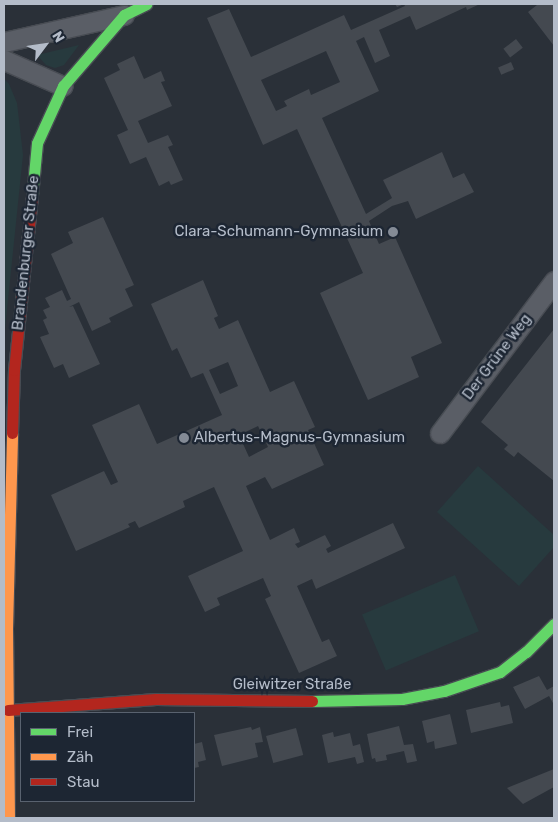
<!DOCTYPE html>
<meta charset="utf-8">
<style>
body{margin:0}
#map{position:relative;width:558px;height:822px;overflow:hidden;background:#2a3038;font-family:Rubik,sans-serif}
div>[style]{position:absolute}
.green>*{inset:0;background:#273a3e;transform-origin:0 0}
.building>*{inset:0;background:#444950;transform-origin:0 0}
.roads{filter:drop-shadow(1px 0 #484c53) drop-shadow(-1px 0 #484c53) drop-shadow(0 1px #484c53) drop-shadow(0 -1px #484c53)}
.street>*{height:19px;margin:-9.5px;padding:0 9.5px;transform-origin:9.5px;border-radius:9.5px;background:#5a5e66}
.fast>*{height:11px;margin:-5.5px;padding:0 5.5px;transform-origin:5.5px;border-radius:5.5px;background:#63d668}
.slow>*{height:11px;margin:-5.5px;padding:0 5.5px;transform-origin:5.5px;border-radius:5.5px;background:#ff974d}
.jam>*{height:11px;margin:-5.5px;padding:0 5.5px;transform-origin:5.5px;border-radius:5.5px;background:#b3261e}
.dots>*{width:14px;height:14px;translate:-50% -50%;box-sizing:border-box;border:2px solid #1d2633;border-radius:50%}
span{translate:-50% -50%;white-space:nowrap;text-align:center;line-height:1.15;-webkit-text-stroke:5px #1d2633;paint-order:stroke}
.poi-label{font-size:15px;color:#b4bcc9}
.right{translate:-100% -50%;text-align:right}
.left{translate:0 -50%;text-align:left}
.street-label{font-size:15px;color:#b4bcc9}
.frame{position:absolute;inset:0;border:5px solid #b4bcc9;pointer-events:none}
.legend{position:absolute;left:20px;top:712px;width:175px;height:90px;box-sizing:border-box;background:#1d2633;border:1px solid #59626f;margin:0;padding:6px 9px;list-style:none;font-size:15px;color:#b4bcc9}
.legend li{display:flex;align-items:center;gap:10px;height:25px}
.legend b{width:25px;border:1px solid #59626f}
.north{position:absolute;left:20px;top:20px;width:50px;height:50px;-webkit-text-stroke:4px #1d2633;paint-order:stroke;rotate:59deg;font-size:14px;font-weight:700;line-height:20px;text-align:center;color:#b4bcc9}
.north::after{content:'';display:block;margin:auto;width:18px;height:22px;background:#b4bcc9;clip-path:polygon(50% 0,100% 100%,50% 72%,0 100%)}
</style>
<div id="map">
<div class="green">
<div style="clip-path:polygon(79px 45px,64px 65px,55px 68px,46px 65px,37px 55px)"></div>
<div style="clip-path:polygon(4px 79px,9px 84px,17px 103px,23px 155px,4px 338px)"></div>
<div style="clip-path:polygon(478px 466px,554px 535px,554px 547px,519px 586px,437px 512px)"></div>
<div style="left:455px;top:575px;width:61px;height:101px;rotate:67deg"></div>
</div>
<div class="building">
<div style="clip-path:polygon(evenodd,395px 4px,480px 4px,467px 10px,466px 7px,416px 30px,410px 16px,379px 30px,390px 56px,375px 63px,364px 37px,356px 41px,379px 91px,322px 118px,366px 214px,392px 198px,383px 180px,442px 152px,453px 178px,464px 173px,474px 192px,416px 219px,408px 201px,392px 206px,369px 221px,379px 244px,395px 237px,442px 343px,411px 357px,419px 377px,368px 400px,320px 293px,363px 273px,297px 129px,263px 145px,207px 18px,229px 9px,251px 57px,344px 15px,351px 30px,405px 6px,404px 4px,397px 7px,395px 4px,326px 51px,340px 82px,311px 95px,309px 89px,284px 101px,287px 106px,276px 111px,261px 80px,326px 51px)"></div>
<div style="clip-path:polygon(535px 4px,554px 4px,554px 46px,528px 12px,537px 5px)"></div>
<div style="left:516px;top:39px;width:11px;height:16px;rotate:52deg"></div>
<div style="clip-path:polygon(134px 56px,144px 79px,161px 71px,165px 81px,161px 82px,172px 106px,138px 121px,148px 143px,168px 135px,173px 145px,168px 147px,183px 180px,171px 185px,169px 181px,159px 186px,146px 157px,130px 164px,117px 135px,128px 130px,104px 78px,120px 70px,117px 64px)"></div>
<div style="left:511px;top:62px;width:8px;height:14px;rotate:67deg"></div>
<div style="clip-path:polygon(103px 217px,134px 285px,125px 289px,133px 306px,109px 318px,111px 322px,92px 331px,79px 302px,69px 307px,73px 306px,100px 364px,69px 378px,63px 364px,54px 368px,40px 337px,49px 334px,43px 320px,47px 318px,43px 310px,50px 307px,45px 298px,62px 290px,67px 301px,71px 299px,51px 254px,73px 243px,68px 232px)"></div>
<div style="clip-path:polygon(evenodd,203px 280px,218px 316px,214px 318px,219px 329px,238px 320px,270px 392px,294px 381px,315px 427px,308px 430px,324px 465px,272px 489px,265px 477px,246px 486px,270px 540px,294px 528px,300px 542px,295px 544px,298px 548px,325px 535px,331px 546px,326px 549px,328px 553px,393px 523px,405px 548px,316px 589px,312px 579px,297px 586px,322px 642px,329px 639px,337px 656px,299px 673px,265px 599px,271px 596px,263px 578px,217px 598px,220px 605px,205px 612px,188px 576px,243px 551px,214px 487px,183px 501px,185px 507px,139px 528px,135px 521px,128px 524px,130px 527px,76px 551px,51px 495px,104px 471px,111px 485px,118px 482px,92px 425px,139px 404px,157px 444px,222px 415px,203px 373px,191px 378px,177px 348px,172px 351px,151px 304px,203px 280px,228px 362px,238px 386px,220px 394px,209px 370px,228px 362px,203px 280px,258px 426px,268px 447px,249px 457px,239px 435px,258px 426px)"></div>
<div style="clip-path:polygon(554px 329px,554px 481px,518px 452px,514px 457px,504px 449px,508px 445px,481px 422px)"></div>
<div style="clip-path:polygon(539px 676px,547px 690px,554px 686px,554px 705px,549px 696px,525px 709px,513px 687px)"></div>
<div style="clip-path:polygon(500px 702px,501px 707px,509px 705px,513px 723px,471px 733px,466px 710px)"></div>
<div style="clip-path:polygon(450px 714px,457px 744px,435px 749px,434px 741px,427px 743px,422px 721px)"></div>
<div style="clip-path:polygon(399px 726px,404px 745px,413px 744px,417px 761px,407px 763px,404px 751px,386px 755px,387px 760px,376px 762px,375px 758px,372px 759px,367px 734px)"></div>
<div style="clip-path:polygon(251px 727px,252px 730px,260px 727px,263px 742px,255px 743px,258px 757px,222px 766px,214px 735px)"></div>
<div style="left:296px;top:728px;width:28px;height:31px;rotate:75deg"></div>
<div style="clip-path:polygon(333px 732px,334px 737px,350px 733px,353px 746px,360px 744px,364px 762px,357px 764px,355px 757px,328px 763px,322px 735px)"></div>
<div style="clip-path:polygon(202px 742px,206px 760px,198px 762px,199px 767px,194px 768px,194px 744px)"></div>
<div style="clip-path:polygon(554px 769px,554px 787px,523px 804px,507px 788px)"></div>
</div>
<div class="roads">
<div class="street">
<div style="left:4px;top:42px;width:123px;rotate:-12.7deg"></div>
<div style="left:4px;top:60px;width:64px;rotate:23.8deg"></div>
<div style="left:440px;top:433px;width:190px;rotate:-53.1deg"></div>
</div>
<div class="fast">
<div style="left:32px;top:196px;width:53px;rotate:-84.6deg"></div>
<div style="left:37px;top:143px;width:63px;rotate:-65.5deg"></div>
<div style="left:63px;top:86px;width:94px;rotate:-49.3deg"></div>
<div style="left:124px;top:15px;width:25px;rotate:-26deg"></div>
<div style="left:312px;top:701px;width:90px;rotate:-1.3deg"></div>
<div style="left:402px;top:699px;width:43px;rotate:-10.8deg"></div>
<div style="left:444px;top:691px;width:59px;rotate:-18.7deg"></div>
<div style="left:500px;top:672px;width:33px;rotate:-38deg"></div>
<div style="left:526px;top:652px;width:40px;rotate:-45deg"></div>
</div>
<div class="slow">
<div style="left:9px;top:818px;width:189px;rotate:-90.6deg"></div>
<div style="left:7px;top:629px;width:196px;rotate:-88.5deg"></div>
</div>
<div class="jam">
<div style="left:12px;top:433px;width:63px;rotate:-88.2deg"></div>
<div style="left:14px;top:370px;width:175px;rotate:-84.1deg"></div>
<div style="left:8px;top:710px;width:148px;rotate:-4.3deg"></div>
<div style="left:156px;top:699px;width:156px;rotate:0.7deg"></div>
</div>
</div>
<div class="dots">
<div style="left:393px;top:232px;background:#848b96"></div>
<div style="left:184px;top:438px;background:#848b96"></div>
</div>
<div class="poi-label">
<span class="right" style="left:383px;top:232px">Clara-Schumann-Gymnasium</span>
<span class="left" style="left:194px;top:438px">Albertus-Magnus-Gymnasium</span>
</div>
<div class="street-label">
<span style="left:26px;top:253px;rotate:-84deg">Brandenburger Straße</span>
<span style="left:497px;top:357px;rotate:-53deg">Der Grüne Weg</span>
<span style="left:292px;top:685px">Gleiwitzer Straße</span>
</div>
<div class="frame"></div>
<ul class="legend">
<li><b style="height:6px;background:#63d668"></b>Frei</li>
<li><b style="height:6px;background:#ff974d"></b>Zäh</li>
<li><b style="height:6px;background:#b3261e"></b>Stau</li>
</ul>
<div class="north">N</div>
</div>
